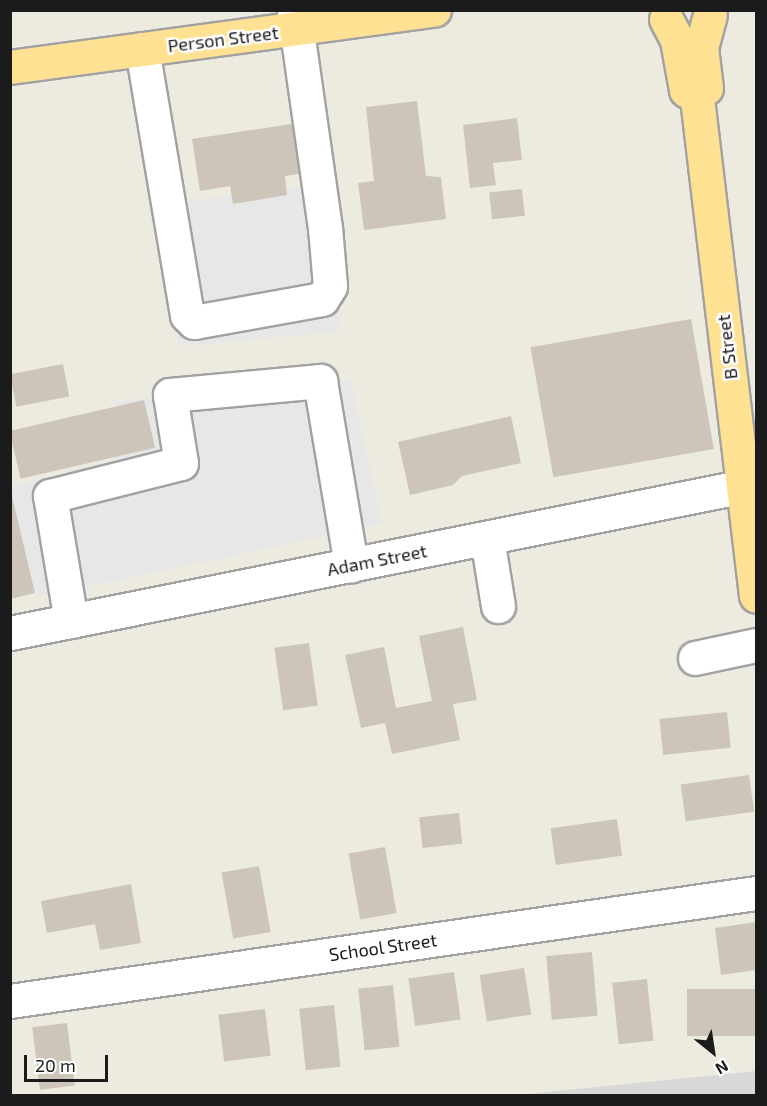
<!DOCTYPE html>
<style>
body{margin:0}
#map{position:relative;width:767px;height:1106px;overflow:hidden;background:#edebe0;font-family:"Exo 2",sans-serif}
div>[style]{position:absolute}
.residential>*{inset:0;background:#d9d8d8}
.parking>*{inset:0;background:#e7e7e7}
.building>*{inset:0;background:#cdc5b9;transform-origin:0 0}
.roads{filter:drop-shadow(2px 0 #a2a2a2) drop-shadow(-2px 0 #a2a2a2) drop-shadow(0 2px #a2a2a2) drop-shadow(0 -2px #a2a2a2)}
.minor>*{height:33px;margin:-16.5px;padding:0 16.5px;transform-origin:16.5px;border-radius:16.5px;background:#fff}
.major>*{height:33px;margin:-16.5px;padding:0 16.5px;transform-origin:16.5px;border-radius:16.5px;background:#fee193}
span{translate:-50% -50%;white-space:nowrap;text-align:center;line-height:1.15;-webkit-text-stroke:5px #fff;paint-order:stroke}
.street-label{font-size:18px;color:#1b1b1b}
.frame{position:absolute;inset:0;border:12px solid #1b1b1b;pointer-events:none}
.north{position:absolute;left:683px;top:1022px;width:60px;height:60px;-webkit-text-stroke:4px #fff;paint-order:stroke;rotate:150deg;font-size:16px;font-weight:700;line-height:24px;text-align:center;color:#1b1b1b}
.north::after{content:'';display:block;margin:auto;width:21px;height:27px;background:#1b1b1b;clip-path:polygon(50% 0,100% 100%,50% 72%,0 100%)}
.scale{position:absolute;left:24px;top:1055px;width:84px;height:27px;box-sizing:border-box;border:3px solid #1b1b1b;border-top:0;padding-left:8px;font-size:18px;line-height:21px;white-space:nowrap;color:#1b1b1b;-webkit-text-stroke:4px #fff;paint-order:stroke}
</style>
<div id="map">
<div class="residential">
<div style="clip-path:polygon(756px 1071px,756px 1095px,516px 1095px)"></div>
</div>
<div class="parking">
<div style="clip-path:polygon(334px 184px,339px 332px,179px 346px,152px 205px)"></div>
<div style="clip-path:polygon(351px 380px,382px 524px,37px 597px,11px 535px,10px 487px,118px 459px,115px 401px)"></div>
</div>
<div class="building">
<div style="clip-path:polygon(417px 101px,426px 176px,441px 177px,446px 219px,364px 230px,358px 183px,374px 181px,366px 107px)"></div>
<div style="clip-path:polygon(517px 118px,522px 160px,493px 163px,496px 185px,470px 188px,463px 125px)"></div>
<div style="clip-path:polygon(298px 123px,305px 173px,285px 176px,287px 195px,233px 204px,230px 186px,200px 191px,192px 139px)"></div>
<div style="left:522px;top:189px;width:27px;height:33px;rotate:84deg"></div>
<div style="left:691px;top:319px;width:132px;height:163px;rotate:80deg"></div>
<div style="left:63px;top:364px;width:33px;height:54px;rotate:79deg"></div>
<div style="left:144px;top:400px;width:49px;height:138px;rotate:77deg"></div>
<div style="clip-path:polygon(511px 416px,521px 463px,462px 476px,453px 485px,410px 495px,398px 442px)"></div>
<div style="clip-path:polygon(11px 492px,35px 593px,10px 599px,10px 493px)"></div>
<div style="clip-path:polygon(463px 627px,477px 700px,453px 704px,460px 740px,392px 754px,385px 723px,361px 728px,345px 655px,384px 647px,396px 708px,432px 701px,419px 636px)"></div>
<div style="left:309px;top:643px;width:63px;height:35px;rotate:82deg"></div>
<div style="left:727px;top:712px;width:36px;height:68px;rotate:84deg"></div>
<div style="left:749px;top:775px;width:37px;height:69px;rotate:82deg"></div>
<div style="left:459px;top:813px;width:31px;height:40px;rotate:84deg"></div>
<div style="left:617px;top:819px;width:37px;height:67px;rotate:82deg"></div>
<div style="left:385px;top:847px;width:67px;height:37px;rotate:80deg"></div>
<div style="left:259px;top:866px;width:67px;height:38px;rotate:80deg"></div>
<div style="clip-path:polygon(131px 884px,141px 943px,100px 950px,95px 924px,47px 933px,41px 901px)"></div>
<div style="clip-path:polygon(756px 922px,756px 970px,721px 975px,715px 928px)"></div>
<div style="left:592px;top:952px;width:64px;height:46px;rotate:85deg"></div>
<div style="left:524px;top:968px;width:47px;height:45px;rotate:81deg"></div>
<div style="left:454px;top:972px;width:48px;height:46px;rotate:82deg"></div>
<div style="left:647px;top:979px;width:62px;height:35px;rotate:84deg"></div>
<div style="left:393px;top:985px;width:62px;height:35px;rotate:84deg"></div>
<div style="left:756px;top:989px;width:47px;height:69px;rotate:90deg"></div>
<div style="left:334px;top:1005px;width:62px;height:35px;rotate:84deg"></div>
<div style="left:265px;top:1009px;width:47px;height:47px;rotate:83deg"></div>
<div style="left:67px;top:1023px;width:63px;height:35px;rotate:83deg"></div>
</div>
<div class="roads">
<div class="minor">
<div style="left:142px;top:49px;width:270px;rotate:80.4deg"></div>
<div style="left:187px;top:315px;width:10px;rotate:45deg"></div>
<div style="left:194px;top:322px;width:130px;rotate:-10.2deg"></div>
<div style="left:322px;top:299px;width:15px;rotate:-58deg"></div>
<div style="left:330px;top:286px;width:58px;rotate:-94.9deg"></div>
<div style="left:325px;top:228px;width:220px;rotate:-98.1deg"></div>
<div style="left:487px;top:538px;width:69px;rotate:80.8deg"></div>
<div style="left:71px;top:621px;width:127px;rotate:-99.5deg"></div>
<div style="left:50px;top:496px;width:135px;rotate:-14.1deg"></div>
<div style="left:181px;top:463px;width:69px;rotate:-99.2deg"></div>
<div style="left:170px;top:395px;width:151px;rotate:-5.3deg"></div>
<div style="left:320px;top:381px;width:187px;rotate:80.4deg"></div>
<div style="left:10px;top:633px;width:749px;rotate:-11.32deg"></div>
<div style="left:695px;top:658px;width:62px;rotate:-12deg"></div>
<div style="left:10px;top:1001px;width:754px;rotate:-8.24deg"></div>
</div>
<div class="major">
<div style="left:666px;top:19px;width:24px;rotate:62deg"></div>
<div style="left:677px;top:40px;width:51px;rotate:79.8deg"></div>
<div style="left:686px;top:90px;width:14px;rotate:36deg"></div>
<div style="left:697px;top:98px;width:501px;rotate:83.24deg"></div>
<div style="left:10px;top:67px;width:428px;rotate:-7.7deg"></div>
<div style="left:706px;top:88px;width:40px;rotate:-97.1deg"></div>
<div style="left:701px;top:48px;width:34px;rotate:-75deg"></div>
</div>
</div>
<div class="street-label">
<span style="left:223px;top:39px;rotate:-7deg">Person Street</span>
<span style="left:727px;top:347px;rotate:-97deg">B Street</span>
<span style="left:377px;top:560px;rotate:-11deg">Adam Street</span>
<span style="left:383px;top:947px;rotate:-8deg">School Street</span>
</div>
<div class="frame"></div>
<div class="north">N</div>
<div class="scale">20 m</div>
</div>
